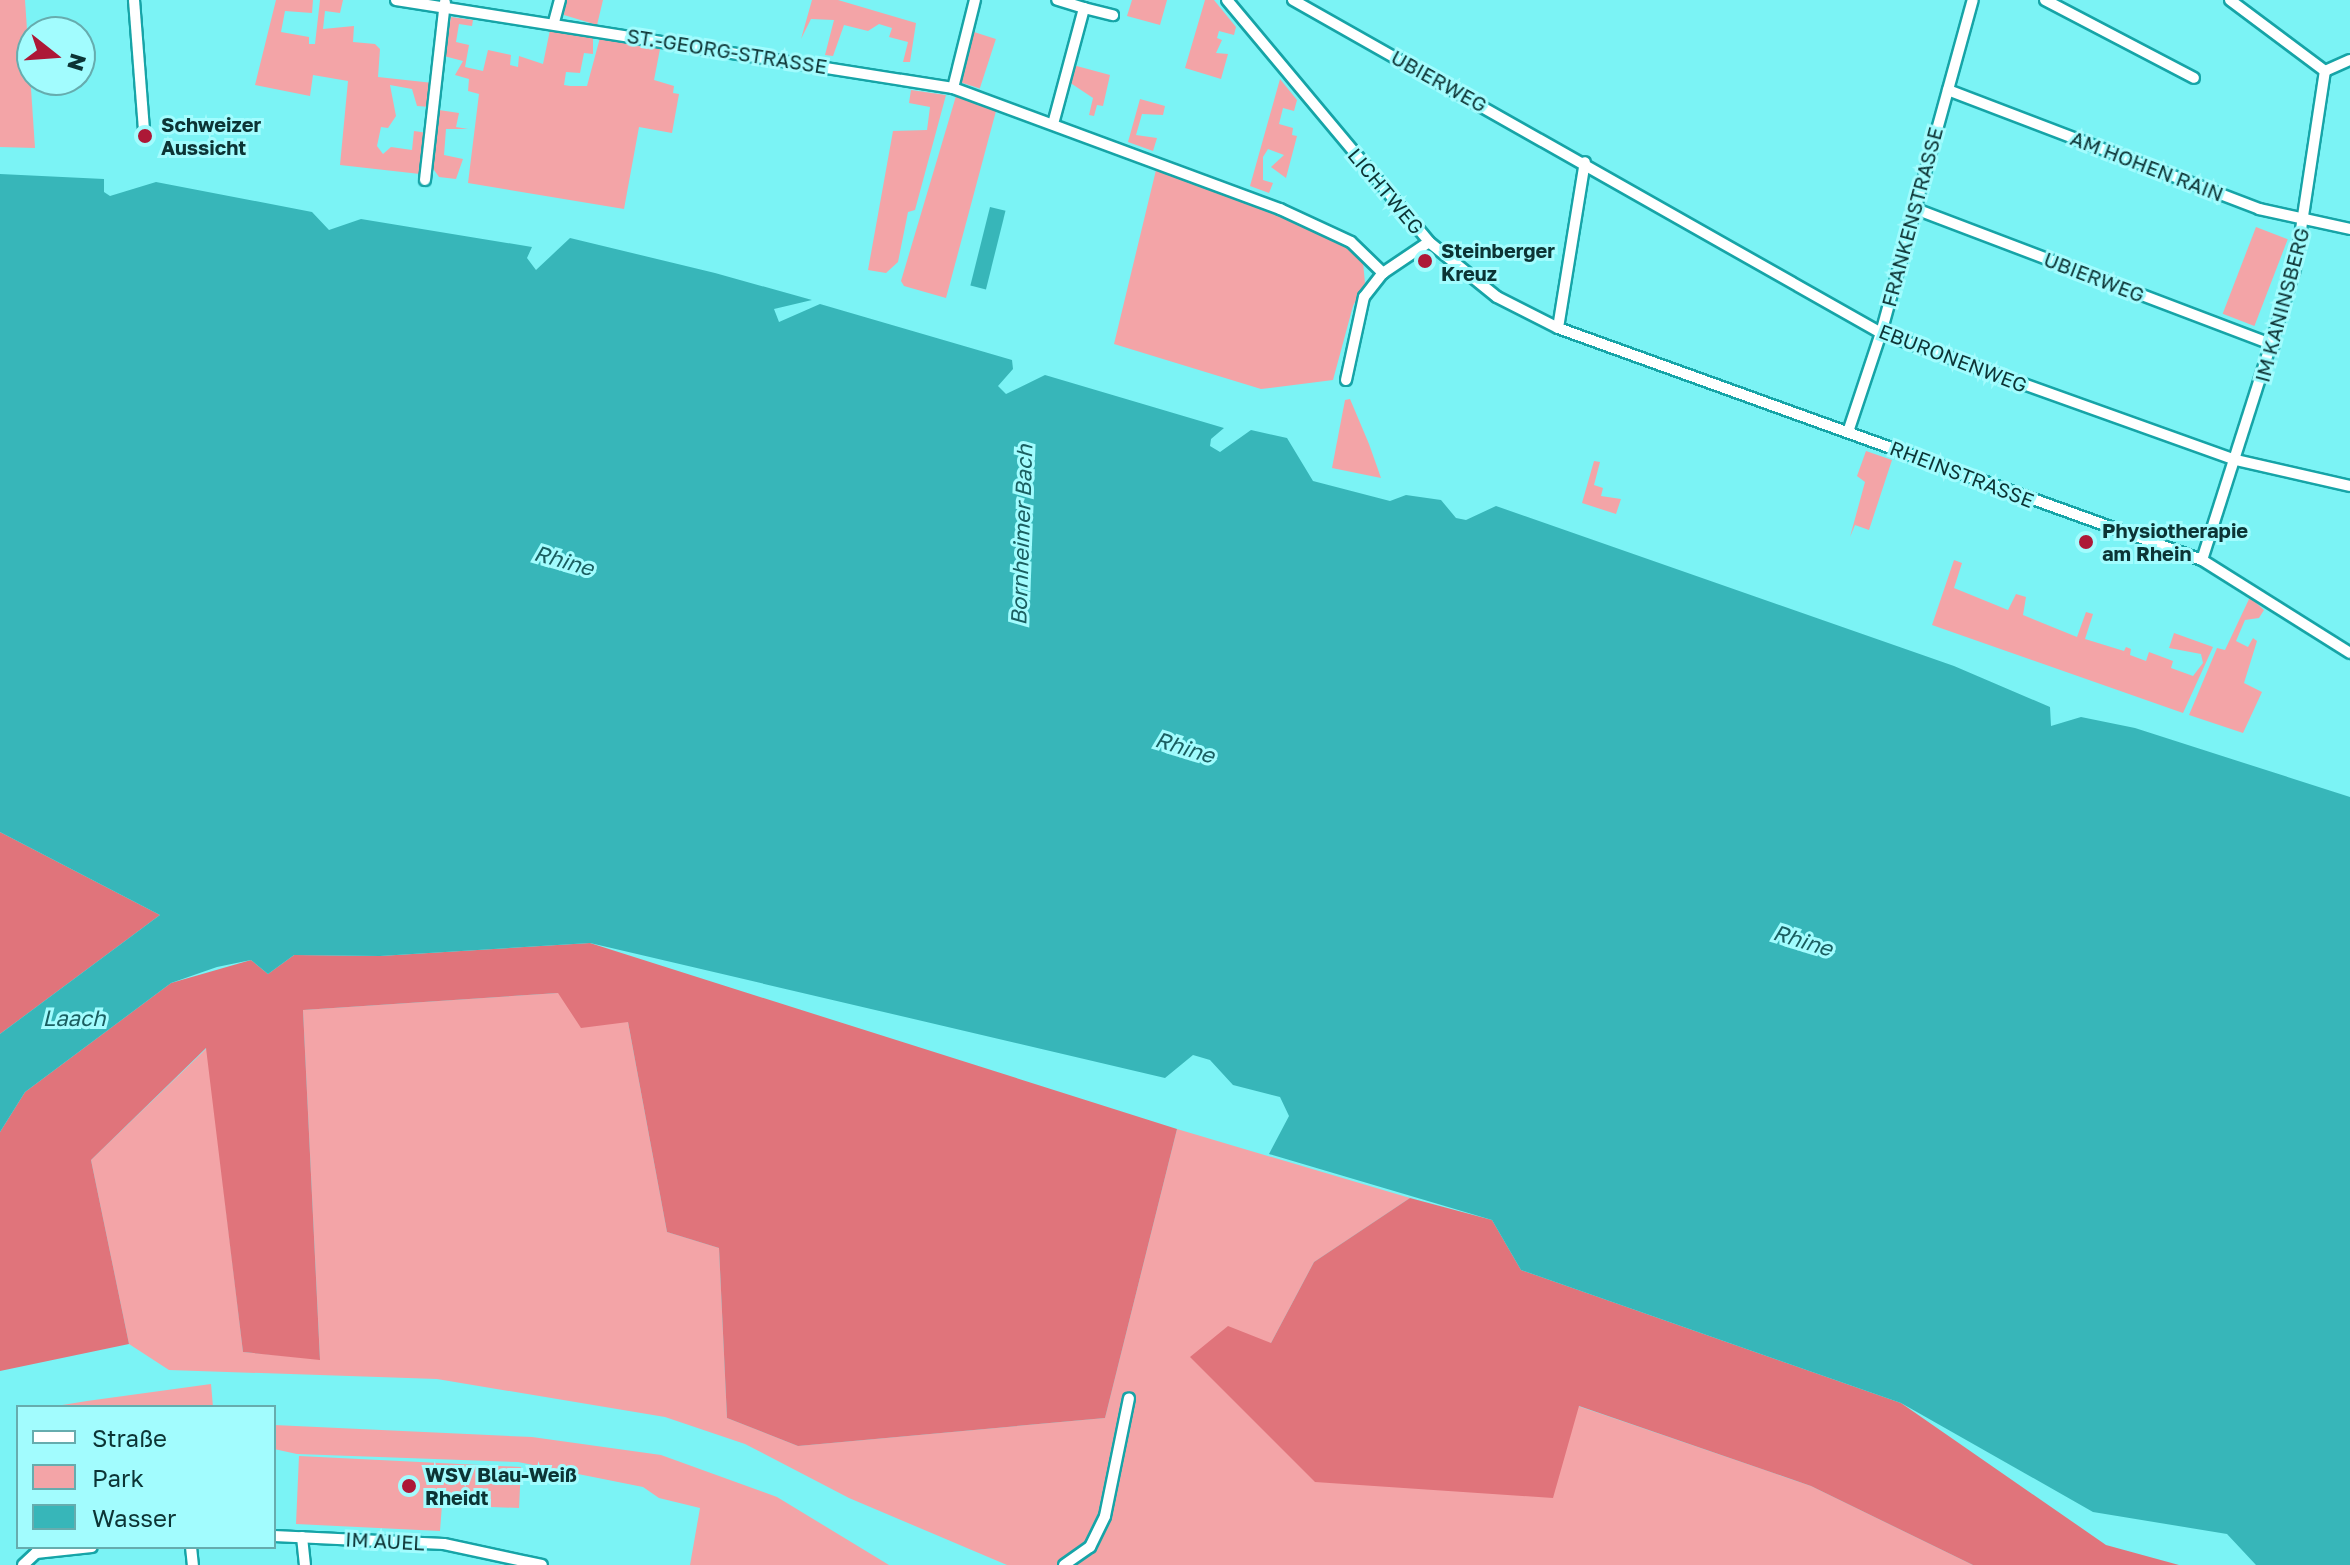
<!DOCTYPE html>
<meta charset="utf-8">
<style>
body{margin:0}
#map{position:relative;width:2350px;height:1565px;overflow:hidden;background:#7bf3f5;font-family:"Golos Text",sans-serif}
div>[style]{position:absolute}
.green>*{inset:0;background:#f3a4a7;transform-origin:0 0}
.forest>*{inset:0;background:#e0747b}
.water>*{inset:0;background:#37b6b9;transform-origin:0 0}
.roads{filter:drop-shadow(2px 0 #16a4a7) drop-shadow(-2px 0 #16a4a7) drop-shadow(0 2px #16a4a7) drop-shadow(0 -2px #16a4a7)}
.minor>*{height:10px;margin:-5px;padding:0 5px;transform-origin:5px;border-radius:5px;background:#fff}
.dots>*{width:22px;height:22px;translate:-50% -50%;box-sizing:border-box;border:4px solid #a2fcfe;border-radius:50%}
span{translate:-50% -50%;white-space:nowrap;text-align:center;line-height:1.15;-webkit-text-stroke:6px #a2fcfe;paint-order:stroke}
.street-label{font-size:20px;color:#0c3435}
.poi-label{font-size:20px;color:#0c3435;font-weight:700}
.left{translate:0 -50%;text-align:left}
.water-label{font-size:22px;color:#1a5e60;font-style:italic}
.legend{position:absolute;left:16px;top:1405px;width:260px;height:144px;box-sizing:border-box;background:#a2fcfe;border:2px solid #66acae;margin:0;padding:10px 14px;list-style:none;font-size:24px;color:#0c3435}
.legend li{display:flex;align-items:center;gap:16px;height:40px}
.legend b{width:40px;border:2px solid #66acae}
.north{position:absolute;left:16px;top:16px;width:80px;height:80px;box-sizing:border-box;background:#a2fcfe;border:2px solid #66acae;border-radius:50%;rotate:107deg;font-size:22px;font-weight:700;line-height:32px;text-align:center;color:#0c3435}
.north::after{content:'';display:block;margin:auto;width:28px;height:36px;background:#ad1837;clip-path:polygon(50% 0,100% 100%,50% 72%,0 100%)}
</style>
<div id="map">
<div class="green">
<div style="clip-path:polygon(0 0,25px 0,35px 148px,0 147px)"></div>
<div style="clip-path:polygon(276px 0,313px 0,312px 13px,285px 11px,281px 32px,309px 37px,309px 44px,315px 44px,320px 0,343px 0,340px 13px,325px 11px,323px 29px,354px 26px,353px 42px,375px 44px,380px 49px,378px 77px,433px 83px,430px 107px,417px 106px,412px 89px,390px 85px,396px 116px,388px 128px,381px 127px,377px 146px,383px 154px,391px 147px,412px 150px,414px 131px,428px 133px,420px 174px,340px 165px,348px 81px,313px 75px,310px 96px,255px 85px)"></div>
<div style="clip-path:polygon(565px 0,603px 0,597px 25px,564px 15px)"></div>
<div style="clip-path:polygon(812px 0,838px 0,916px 23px,910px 62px,903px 62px,908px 42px,889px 37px,892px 28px,879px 24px,868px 31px,844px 25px,833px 56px,825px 55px,834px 20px,811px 19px,801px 39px)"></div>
<div style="clip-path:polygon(1132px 0,1167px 0,1160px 25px,1127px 16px)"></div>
<div style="clip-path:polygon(1205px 0,1214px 0,1236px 27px,1234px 35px,1219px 31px,1217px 38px,1222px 40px,1216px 53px,1228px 54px,1221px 79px,1185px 68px)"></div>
<div style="clip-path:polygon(451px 17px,473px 20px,472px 26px,459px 24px,456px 42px,469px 45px,465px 67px,483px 71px,488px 50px,511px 55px,510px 65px,518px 67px,519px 56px,543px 64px,550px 30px,593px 38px,593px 54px,584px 53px,580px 73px,566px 72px,564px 85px,570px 86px,587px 86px,601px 34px,660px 49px,654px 80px,674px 86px,673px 93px,679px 94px,672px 133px,639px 127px,624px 209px,468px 183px,479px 94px,468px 91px,469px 79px,455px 75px,463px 61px,444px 56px)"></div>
<div style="left:974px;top:32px;width:23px;height:52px;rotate:18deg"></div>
<div style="clip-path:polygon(1073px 65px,1110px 75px,1103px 106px,1097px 105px,1094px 116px,1089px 115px,1093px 98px,1069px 82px)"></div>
<div style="clip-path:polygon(1280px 79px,1297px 100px,1294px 111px,1283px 108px,1279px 124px,1293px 128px,1292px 135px,1297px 136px,1286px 178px,1271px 167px,1284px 155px,1268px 149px,1263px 157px,1263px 180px,1273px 183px,1269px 193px,1250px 186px)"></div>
<div style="clip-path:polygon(911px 90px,946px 95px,915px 210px,908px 212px,898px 262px,886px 273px,868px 270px,893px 131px,927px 130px,930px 107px,909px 103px)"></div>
<div style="clip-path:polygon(956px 96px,996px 111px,946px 298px,904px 286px,901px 281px)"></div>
<div style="clip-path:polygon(1140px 99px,1165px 106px,1163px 115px,1142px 114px,1136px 135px,1157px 138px,1153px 151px,1128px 142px)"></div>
<div style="clip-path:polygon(439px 110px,459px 113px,456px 127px,468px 129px,446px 129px,444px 155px,463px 159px,456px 179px,439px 177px,432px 167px)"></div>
<div style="clip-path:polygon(1156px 170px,1313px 227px,1350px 248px,1363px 262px,1365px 283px,1353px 306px,1333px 380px,1261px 389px,1114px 344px)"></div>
<div style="left:2256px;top:227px;width:34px;height:93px;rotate:21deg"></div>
<div style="clip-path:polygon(1350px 399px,1369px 444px,1381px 478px,1332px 468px,1345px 400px)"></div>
<div style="clip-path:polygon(1866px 451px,1892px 460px,1869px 530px,1855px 525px,1850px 537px,1865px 482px,1857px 476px)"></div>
<div style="clip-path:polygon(1594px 461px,1600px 462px,1594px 485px,1603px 488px,1601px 496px,1621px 499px,1616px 514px,1582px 503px)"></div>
<div style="clip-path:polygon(1954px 560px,1962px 563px,1954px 588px,2008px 610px,2016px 594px,2026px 597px,2023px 615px,2077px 637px,2086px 612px,2093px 614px,2085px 639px,2124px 651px,2126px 647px,2131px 649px,2130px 655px,2146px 661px,2149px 652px,2173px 661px,2171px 668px,2193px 676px,2203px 663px,2201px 654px,2169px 648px,2174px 633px,2213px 647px,2183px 713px,1932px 625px)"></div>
<div style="clip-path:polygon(2250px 597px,2264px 610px,2259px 618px,2245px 620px,2236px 641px,2248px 647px,2253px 638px,2257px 641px,2244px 683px,2262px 692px,2243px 733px,2189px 715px,2217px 648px,2225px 650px)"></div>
<div style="clip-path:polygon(558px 993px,628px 1022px,667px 1232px,719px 1248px,727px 1418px,798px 1446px,1105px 1418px,1177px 1129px,1410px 1198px,1314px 1262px,1271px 1343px,1191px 1357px,1578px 1406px,1811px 1486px,1973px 1565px,1007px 1565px,849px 1498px,745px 1444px,665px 1417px,437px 1379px,169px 1370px,129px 1344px,91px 1160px,207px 1048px,243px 1352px,320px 1359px,303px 1010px)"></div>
<div style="clip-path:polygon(211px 1384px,213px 1407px,50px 1407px,87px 1401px)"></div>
<div style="clip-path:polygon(274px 1425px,532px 1437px,661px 1455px,777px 1497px,889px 1565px,690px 1565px,700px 1508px,659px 1498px,643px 1487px,518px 1462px,297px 1454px,274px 1449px)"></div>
<div style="clip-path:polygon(299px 1456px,521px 1467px,519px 1508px,442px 1505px,440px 1531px,296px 1524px)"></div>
</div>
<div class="forest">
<div style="clip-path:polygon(0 832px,160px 915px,0 1034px)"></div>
<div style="clip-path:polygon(590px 943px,1177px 1129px,1105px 1418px,798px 1446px,727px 1418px,719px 1248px,667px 1232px,628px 1022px,581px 1028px,558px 993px,303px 1010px,320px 1360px,243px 1352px,206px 1048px,91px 1160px,129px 1344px,0 1371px,0 1132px,25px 1092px,171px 983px,251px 960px,268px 974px,294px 955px,380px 956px)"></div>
<div style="clip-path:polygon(1410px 1198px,1492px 1220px,1521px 1270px,1901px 1403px,2106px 1545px,2179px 1565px,1973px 1565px,1811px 1486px,1579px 1406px,1553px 1498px,1315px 1482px,1190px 1357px,1228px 1326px,1271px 1343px,1314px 1262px)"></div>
</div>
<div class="water">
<div style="clip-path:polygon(0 174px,104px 179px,104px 192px,110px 196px,156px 182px,312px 212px,329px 230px,361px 219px,532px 247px,527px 258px,536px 270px,570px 238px,715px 273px,812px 300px,774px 309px,779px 322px,820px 304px,1012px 360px,1013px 369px,998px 386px,1006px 394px,1045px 375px,1224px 428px,1211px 439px,1210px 446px,1220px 452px,1251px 430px,1287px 438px,1313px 481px,1390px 501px,1406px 495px,1441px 500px,1456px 518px,1466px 520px,1496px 506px,1954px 666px,2050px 707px,2051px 726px,2081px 717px,2135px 728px,2350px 797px,2350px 1565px,2256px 1565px,2227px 1534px,2093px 1512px,1901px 1403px,1521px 1270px,1492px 1220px,1269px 1154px,1289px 1116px,1280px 1097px,1233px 1085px,1210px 1060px,1193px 1055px,1165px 1078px,590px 943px,380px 956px,294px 955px,268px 974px,251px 960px,217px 967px,171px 983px,25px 1092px,0 1132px,0 1034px,160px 915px,0 832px)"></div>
<div style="left:990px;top:207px;width:16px;height:81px;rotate:14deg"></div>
</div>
<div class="roads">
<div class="minor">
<div style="left:134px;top:0;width:131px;rotate:85.6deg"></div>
<div style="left:396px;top:0;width:564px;rotate:8.98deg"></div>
<div style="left:953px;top:88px;width:349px;rotate:20.3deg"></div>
<div style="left:1280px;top:209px;width:78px;rotate:24.9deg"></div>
<div style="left:1351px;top:242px;width:45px;rotate:44.1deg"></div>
<div style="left:1383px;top:273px;width:55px;rotate:-34deg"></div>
<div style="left:1227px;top:0;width:315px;rotate:50.1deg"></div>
<div style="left:1429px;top:242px;width:87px;rotate:39deg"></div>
<div style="left:1497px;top:297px;width:68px;rotate:26.9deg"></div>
<div style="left:1558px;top:328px;width:685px;rotate:19.81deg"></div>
<div style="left:2202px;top:560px;width:175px;rotate:32.1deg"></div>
<div style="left:1293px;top:0;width:676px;rotate:29.52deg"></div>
<div style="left:1881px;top:333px;width:377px;rotate:19.7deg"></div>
<div style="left:2236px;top:460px;width:117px;rotate:12.8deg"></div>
<div style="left:2045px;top:0;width:168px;rotate:27.6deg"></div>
<div style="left:2230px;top:0;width:119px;rotate:36.8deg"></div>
<div style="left:1084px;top:8px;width:30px;rotate:14deg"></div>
<div style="left:554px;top:22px;width:23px;rotate:-75deg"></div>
<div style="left:2325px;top:71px;width:27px;rotate:-24deg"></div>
<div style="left:953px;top:88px;width:91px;rotate:-76deg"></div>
<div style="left:1948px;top:90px;width:333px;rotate:20.9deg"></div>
<div style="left:2259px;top:209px;width:93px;rotate:12.4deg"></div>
<div style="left:1053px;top:124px;width:120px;rotate:-75deg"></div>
<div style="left:1084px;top:8px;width:28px;rotate:-163deg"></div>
<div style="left:425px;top:180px;width:179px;rotate:-83.6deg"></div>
<div style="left:1913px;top:208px;width:386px;rotate:20.8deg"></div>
<div style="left:1558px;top:328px;width:168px;rotate:-80.8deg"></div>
<div style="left:1346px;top:380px;width:85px;rotate:-77.8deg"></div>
<div style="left:1364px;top:297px;width:31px;rotate:-52deg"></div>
<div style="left:1848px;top:432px;width:104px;rotate:-71.6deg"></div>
<div style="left:1881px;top:333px;width:345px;rotate:-74.6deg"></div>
<div style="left:2202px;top:560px;width:305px;rotate:-72.3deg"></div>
<div style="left:2295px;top:269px;width:200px;rotate:-81.4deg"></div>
<div style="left:274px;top:1536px;width:170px;rotate:2.7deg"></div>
<div style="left:444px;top:1544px;width:100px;rotate:12.1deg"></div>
<div style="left:302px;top:1537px;width:28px;rotate:84deg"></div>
<div style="left:191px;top:1547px;width:18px;rotate:84deg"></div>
<div style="left:23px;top:1565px;width:18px;rotate:-43deg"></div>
<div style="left:36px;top:1553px;width:56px;rotate:-6.1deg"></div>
<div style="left:1064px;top:1565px;width:32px;rotate:-35deg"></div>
<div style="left:1090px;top:1547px;width:34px;rotate:-64deg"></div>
<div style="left:1105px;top:1516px;width:120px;rotate:-78.5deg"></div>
</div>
</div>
<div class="dots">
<div style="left:145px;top:136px;background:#ad1837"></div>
<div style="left:1425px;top:261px;background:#ad1837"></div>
<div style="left:2086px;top:542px;background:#ad1837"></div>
<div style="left:409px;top:1486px;background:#ad1837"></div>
</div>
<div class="street-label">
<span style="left:727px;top:51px;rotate:9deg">ST.-GEORG-STRASSE</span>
<span style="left:1439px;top:81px;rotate:29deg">UBIERWEG</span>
<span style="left:2147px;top:166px;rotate:21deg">AM HOHEN RAIN</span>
<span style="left:1386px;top:191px;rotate:50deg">LICHTWEG</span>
<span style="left:1912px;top:217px;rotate:-75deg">FRANKENSTRASSE</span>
<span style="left:2094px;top:277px;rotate:21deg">UBIERWEG</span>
<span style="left:2282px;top:305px;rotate:-75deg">IM KANINSBERG</span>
<span style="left:1953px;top:358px;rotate:21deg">EBURONENWEG</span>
<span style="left:1962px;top:474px;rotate:21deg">RHEINSTRASSE</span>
<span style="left:385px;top:1541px;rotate:3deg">IM AUEL</span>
</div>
<div class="poi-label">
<span class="left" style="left:161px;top:136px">Schweizer<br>Aussicht</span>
<span class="left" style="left:1441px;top:262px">Steinberger<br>Kreuz</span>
<span class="left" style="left:2102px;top:542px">Physiotherapie<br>am Rhein</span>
<span class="left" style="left:425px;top:1486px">WSV Blau-Weiß<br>Rheidt</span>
</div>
<div class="water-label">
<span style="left:1021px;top:535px;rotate:-88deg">Bornheimer Bach</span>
<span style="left:564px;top:560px;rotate:16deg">Rhine</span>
<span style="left:1185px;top:747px;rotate:17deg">Rhine</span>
<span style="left:1803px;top:940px;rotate:17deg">Rhine</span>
<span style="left:74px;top:1018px">Laach</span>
</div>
<ul class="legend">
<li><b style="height:10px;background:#fff"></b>Straße</li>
<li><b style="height:22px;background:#f3a4a7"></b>Park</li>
<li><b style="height:22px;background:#37b6b9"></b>Wasser</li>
</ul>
<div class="north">N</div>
</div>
